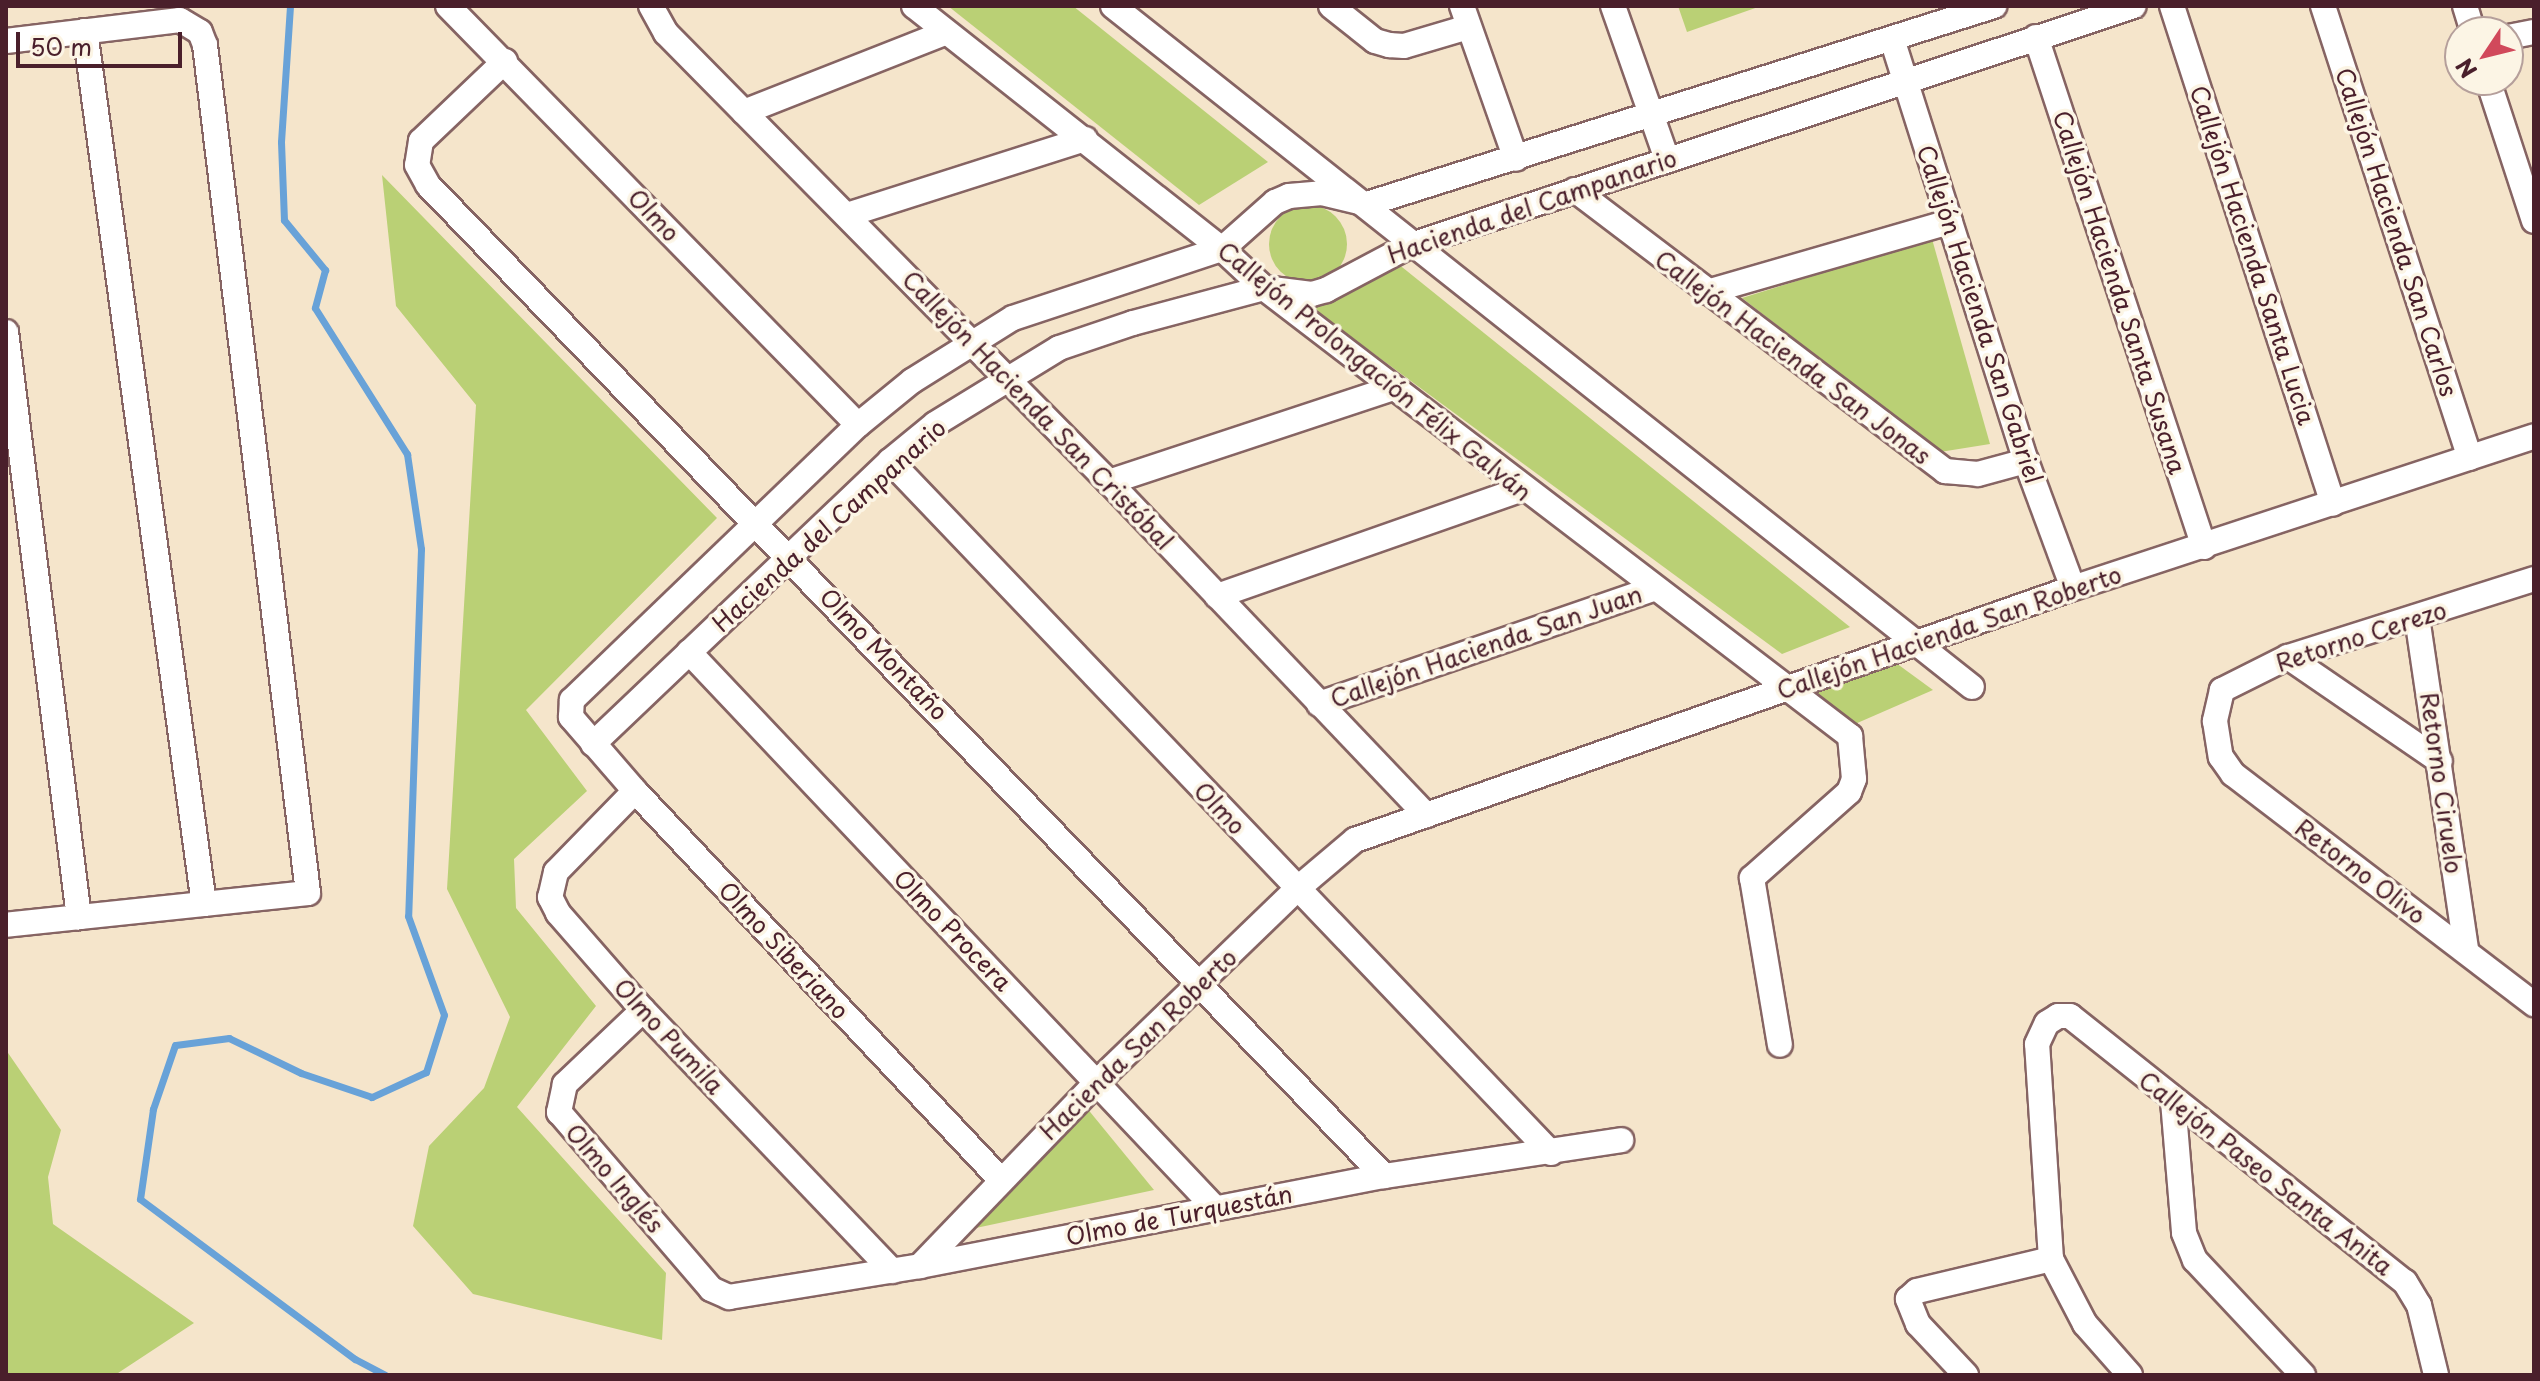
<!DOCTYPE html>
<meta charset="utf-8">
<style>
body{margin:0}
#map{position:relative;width:2540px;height:1381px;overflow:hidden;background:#f5e5cb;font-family:"Playpen Sans",sans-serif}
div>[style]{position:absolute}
.green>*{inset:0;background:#bad075}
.round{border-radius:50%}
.stream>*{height:7px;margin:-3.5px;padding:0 3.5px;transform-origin:3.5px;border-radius:3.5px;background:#68a2d8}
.roads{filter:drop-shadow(2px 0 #866463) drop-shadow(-2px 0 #866463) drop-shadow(0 2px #866463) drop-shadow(0 -2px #866463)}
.minor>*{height:24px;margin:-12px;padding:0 12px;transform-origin:12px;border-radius:12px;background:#fff}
span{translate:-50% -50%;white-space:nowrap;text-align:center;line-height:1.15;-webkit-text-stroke:7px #fcf5e5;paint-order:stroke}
.street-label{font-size:24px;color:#4a1f2b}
.frame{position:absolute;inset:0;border:8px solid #4a1f2b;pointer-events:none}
.north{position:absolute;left:2444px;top:16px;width:80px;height:80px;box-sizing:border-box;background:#fcf5e5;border:2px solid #b59f9b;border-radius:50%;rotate:235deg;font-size:22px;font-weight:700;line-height:32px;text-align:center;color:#4a1f2b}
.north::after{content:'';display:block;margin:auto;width:28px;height:36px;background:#d1495b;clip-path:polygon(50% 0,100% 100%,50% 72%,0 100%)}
.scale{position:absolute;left:16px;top:32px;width:166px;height:36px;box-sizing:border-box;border:4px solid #4a1f2b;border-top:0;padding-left:10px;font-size:24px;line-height:28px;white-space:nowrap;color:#4a1f2b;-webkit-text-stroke:6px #fcf5e5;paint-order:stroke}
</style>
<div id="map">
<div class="green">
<div style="clip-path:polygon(948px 6px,1073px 6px,1268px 162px,1199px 205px)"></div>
<div style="clip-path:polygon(1678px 6px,1761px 6px,1687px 32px)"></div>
<div style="clip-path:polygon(382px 175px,717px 518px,526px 710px,587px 791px,514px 859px,516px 908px,596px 1006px,517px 1107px,666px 1273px,662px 1340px,473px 1294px,413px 1226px,429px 1146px,484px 1088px,510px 1017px,447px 889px,476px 405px,396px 306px)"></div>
<div class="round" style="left:1269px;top:205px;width:78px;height:78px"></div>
<div style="clip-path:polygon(1932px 239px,1990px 444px,1940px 452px,1742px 298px)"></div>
<div style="clip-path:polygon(1392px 259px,1850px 627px,1782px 654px,1313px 309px)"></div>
<div style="clip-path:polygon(1896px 663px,1933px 690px,1855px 724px,1811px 692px)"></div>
<div style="clip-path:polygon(6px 1050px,61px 1130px,48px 1177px,53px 1224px,194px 1323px,115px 1375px,6px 1375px)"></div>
<div style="clip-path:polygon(1086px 1107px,1154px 1190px,943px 1235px)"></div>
</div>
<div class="stream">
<div style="left:290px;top:6px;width:136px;rotate:93.8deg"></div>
<div style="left:281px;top:142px;width:78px;rotate:87.8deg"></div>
<div style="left:284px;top:220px;width:65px;rotate:50.6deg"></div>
<div style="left:325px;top:270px;width:39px;rotate:105deg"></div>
<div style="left:315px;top:308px;width:173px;rotate:57.8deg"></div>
<div style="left:407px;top:454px;width:96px;rotate:81.6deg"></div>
<div style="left:421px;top:549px;width:367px;rotate:92deg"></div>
<div style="left:408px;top:916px;width:105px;rotate:70deg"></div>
<div style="left:444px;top:1015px;width:60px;rotate:107.5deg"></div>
<div style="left:426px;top:1072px;width:60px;rotate:155.2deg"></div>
<div style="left:372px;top:1097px;width:75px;rotate:-161.3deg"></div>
<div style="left:301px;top:1073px;width:80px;rotate:-154.1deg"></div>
<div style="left:229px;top:1038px;width:54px;rotate:172.6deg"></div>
<div style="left:175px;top:1045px;width:68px;rotate:109deg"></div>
<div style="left:153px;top:1109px;width:91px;rotate:98.2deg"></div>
<div style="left:140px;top:1199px;width:268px;rotate:36.7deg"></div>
<div style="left:355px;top:1359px;width:34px;rotate:28deg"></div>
</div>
<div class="roads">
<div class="minor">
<div style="left:448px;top:6px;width:586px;rotate:45.62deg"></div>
<div style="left:651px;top:6px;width:31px;rotate:61deg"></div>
<div style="left:666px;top:33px;width:631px;rotate:45.39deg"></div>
<div style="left:1109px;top:482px;width:460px;rotate:46.4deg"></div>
<div style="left:914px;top:6px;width:392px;rotate:38.3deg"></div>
<div style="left:1222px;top:249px;width:57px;rotate:42.9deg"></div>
<div style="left:1264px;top:288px;width:738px;rotate:37.4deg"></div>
<div style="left:1850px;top:736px;width:43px;rotate:84.7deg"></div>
<div style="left:1854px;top:779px;width:14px;rotate:111deg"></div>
<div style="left:1849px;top:792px;width:130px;rotate:138.4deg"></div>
<div style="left:1752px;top:878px;width:169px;rotate:80.5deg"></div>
<div style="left:1113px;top:6px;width:1096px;rotate:38.41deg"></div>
<div style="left:1331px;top:6px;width:56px;rotate:38.5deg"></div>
<div style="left:1375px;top:41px;width:15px;rotate:16deg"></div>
<div style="left:1389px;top:45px;width:15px;rotate:4deg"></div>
<div style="left:1404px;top:46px;width:67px;rotate:-16.5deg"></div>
<div style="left:1462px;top:6px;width:162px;rotate:70.6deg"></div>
<div style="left:1613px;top:6px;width:162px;rotate:70.6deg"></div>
<div style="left:2172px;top:6px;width:523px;rotate:72.08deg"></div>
<div style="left:2323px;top:6px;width:475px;rotate:72deg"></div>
<div style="left:2465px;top:6px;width:27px;rotate:73deg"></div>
<div style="left:85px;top:31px;width:881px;rotate:82.24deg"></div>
<div style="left:2036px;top:37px;width:537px;rotate:71.77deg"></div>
<div style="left:2508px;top:37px;width:26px;rotate:-11deg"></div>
<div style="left:1892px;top:39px;width:443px;rotate:72.4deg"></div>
<div style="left:2026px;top:461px;width:135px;rotate:69.7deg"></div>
<div style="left:6px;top:41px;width:175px;rotate:-6.9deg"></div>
<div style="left:180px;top:20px;width:23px;rotate:31deg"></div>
<div style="left:200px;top:32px;width:14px;rotate:69deg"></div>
<div style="left:205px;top:45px;width:854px;rotate:83.07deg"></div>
<div style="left:308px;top:893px;width:304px;rotate:174deg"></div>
<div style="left:505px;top:61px;width:116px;rotate:136.4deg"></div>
<div style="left:421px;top:141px;width:24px;rotate:99deg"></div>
<div style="left:417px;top:165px;width:23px;rotate:61deg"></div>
<div style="left:428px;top:185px;width:1377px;rotate:46.03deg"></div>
<div style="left:2488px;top:80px;width:148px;rotate:71.9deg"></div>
<div style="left:744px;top:112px;width:216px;rotate:-21.5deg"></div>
<div style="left:1575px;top:190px;width:465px;rotate:37.2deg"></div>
<div style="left:1945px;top:471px;width:33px;rotate:5deg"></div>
<div style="left:1978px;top:474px;width:50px;rotate:-15.2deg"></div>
<div style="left:847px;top:215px;width:250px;rotate:-17.7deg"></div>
<div style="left:1707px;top:292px;width:253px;rotate:-16.1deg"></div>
<div style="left:6px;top:332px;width:590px;rotate:82.89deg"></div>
<div style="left:890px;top:461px;width:957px;rotate:46.31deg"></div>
<div style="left:1109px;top:482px;width:299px;rotate:-18.3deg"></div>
<div style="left:2534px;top:579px;width:258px;rotate:162.4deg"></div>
<div style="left:2288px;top:657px;width:74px;rotate:153.4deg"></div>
<div style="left:2222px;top:690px;width:32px;rotate:103deg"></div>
<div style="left:2215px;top:721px;width:36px;rotate:81deg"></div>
<div style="left:2221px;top:757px;width:21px;rotate:55deg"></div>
<div style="left:2233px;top:774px;width:379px;rotate:37.4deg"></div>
<div style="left:1217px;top:596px;width:324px;rotate:-19.3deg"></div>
<div style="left:2417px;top:617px;width:337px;rotate:81.6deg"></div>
<div style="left:689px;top:652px;width:765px;rotate:46.59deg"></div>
<div style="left:2288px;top:657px;width:184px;rotate:34.4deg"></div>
<div style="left:1319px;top:704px;width:353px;rotate:-19deg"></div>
<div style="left:593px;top:744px;width:410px;rotate:-43.6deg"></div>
<div style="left:890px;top:461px;width:58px;rotate:-39.4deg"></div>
<div style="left:935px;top:424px;width:145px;rotate:-31.5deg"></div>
<div style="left:1059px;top:348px;width:78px;rotate:-18.7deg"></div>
<div style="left:1133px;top:323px;width:136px;rotate:-15deg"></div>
<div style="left:1264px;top:288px;width:48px;rotate:7.1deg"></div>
<div style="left:1312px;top:294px;width:15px;rotate:-16deg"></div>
<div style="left:1326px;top:290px;width:96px;rotate:-27.9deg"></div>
<div style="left:1411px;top:245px;width:761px;rotate:-18.29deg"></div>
<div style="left:635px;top:791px;width:113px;rotate:134.3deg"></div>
<div style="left:556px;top:872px;width:26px;rotate:103deg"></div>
<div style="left:550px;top:897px;width:18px;rotate:63deg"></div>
<div style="left:558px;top:913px;width:129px;rotate:48.8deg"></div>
<div style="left:643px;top:1010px;width:361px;rotate:46.3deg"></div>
<div style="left:643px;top:1010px;width:108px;rotate:136.5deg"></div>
<div style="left:565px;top:1084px;width:29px;rotate:102deg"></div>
<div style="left:559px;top:1112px;width:233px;rotate:49.3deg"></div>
<div style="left:711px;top:1289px;width:20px;rotate:24deg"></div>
<div style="left:729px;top:1297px;width:193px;rotate:-9.2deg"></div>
<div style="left:920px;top:1266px;width:473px;rotate:-11deg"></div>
<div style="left:1384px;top:1176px;width:240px;rotate:-8.6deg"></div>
<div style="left:2173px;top:1101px;width:132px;rotate:85.2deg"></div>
<div style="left:2184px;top:1233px;width:29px;rotate:68deg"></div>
<div style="left:2195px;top:1260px;width:158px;rotate:46.8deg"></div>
<div style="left:1001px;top:1180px;width:534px;rotate:-133.26deg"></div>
<div style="left:635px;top:791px;width:98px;rotate:-130.9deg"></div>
<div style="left:571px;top:717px;width:17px;rotate:-87deg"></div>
<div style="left:572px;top:700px;width:397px;rotate:-43.9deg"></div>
<div style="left:858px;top:425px;width:70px;rotate:-39.2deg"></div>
<div style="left:912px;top:381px;width:119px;rotate:-32deg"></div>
<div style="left:1013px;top:318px;width:220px;rotate:-18.3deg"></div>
<div style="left:1222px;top:249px;width:71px;rotate:-41.6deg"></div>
<div style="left:1275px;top:202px;width:15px;rotate:-23deg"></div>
<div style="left:1289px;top:196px;width:33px;rotate:-5deg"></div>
<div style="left:1322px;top:193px;width:46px;rotate:13.7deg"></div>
<div style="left:1367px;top:204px;width:658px;rotate:-17.53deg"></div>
<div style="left:920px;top:1266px;width:255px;rotate:-46.1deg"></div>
<div style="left:1097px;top:1082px;width:278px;rotate:-44deg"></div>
<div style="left:1297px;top:889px;width:76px;rotate:-40.2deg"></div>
<div style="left:1355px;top:840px;width:761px;rotate:-19.34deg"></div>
<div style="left:2073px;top:588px;width:485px;rotate:-18.2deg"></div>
<div style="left:1966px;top:1375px;width:70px;rotate:-133.3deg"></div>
<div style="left:1918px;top:1324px;width:27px;rotate:-112deg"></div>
<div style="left:1908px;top:1299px;width:12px;rotate:-42deg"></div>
<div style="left:1917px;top:1291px;width:138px;rotate:-13.4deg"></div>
<div style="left:2130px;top:1375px;width:68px;rotate:-131.4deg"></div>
<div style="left:2085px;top:1324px;width:73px;rotate:-117.6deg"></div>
<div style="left:2051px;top:1259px;width:215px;rotate:-93.7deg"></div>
<div style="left:2037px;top:1044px;width:23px;rotate:-65deg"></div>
<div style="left:2047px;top:1023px;width:13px;rotate:-32deg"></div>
<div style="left:2058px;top:1016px;width:12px"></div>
<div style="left:2070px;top:1016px;width:428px;rotate:38.5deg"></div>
<div style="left:2405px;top:1282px;width:27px;rotate:59deg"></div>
<div style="left:2419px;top:1305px;width:72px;rotate:76.3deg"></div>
</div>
</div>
<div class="street-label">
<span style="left:1532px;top:206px;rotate:-19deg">Hacienda del Campanario</span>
<span style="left:654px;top:215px;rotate:46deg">Olmo</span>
<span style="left:2397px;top:232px;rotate:72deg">Callejón Hacienda San Carlos</span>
<span style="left:2253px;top:255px;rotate:72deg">Callejón Hacienda Santa Lucia</span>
<span style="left:2120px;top:292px;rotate:72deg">Callejón Hacienda Santa Susana</span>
<span style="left:1980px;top:314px;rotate:72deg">Callejón Hacienda San Gabriel</span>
<span style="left:1793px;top:357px;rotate:37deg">Callejón Hacienda San Jonas</span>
<span style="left:1375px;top:371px;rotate:39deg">Callejón Prolongación Félix Galván</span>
<span style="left:1038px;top:410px;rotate:46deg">Callejón Hacienda San Cristóbal</span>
<span style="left:829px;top:525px;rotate:-42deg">Hacienda del Campanario</span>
<span style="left:1949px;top:632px;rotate:-19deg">Callejón Hacienda San Roberto</span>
<span style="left:2361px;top:636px;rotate:-18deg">Retorno Cerezo</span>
<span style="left:1486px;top:646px;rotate:-19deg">Callejón Hacienda San Juan</span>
<span style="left:884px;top:654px;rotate:46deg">Olmo Montaño</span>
<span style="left:2442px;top:783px;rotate:82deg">Retorno Ciruelo</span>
<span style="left:1220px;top:808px;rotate:46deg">Olmo</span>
<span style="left:2361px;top:871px;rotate:37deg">Retorno Olivo</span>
<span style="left:953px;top:930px;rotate:46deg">Olmo Procera</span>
<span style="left:784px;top:950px;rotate:47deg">Olmo Siberiano</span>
<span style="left:669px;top:1036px;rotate:47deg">Olmo Pumila</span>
<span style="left:1138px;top:1044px;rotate:-44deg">Hacienda San Roberto</span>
<span style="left:2266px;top:1173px;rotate:38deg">Callejón Paseo Santa Anita</span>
<span style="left:615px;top:1178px;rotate:49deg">Olmo Inglés</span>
<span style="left:1179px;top:1215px;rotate:-11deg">Olmo de Turquestán</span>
</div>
<div class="frame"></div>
<div class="north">N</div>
<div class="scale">50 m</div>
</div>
